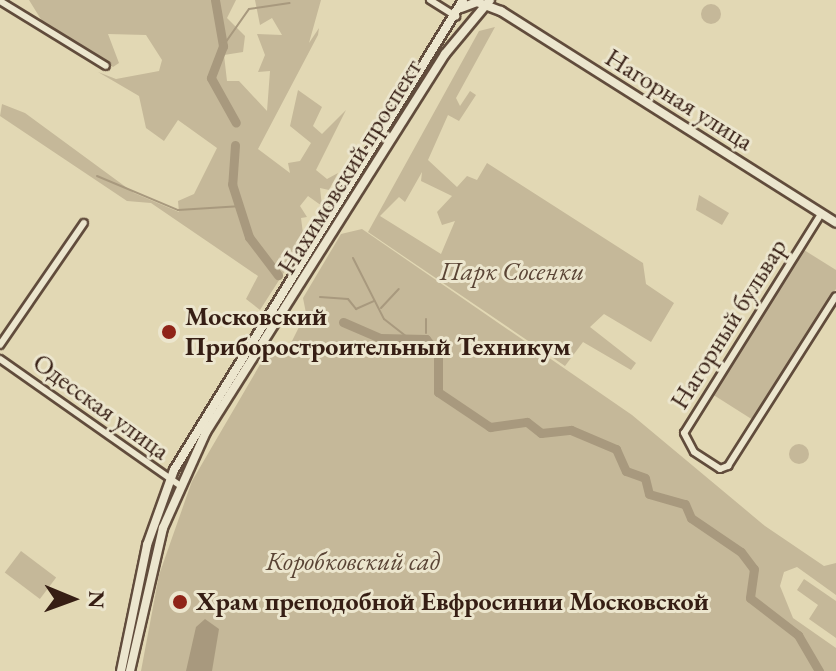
<!DOCTYPE html>
<meta charset="utf-8">
<style>
body{margin:0}
#map{position:relative;width:836px;height:671px;overflow:hidden;background:#e2d8b4;font-family:"EB Garamond",serif}
div>[style]{position:absolute}
.green>*{inset:0;background:#c5b899;transform-origin:0 0}
.round{border-radius:50%}
.water>*{inset:0;background:#a8997e}
.stream>*{height:2px;margin:-1px;padding:0 1px;transform-origin:1px;border-radius:1px;background:#a8997e}
.river>*{height:9px;margin:-4.5px;padding:0 4.5px;transform-origin:4.5px;border-radius:4.5px;background:#a8997e}
.roads{filter:drop-shadow(2px 0 #614c3c) drop-shadow(-2px 0 #614c3c) drop-shadow(0 2px #614c3c) drop-shadow(0 -2px #614c3c)}
.street>*{height:6px;margin:-3px;padding:0 3px;transform-origin:3px;border-radius:3px;background:#ece6ce}
.secondary>*{height:8px;margin:-4px;padding:0 4px;transform-origin:4px;border-radius:4px;background:#ece6ce}
.dots>*{width:22px;height:22px;translate:-50% -50%;box-sizing:border-box;border:4px solid #ece6ce;border-radius:50%}
span{translate:-50% -50%;white-space:nowrap;text-align:center;line-height:1.15;-webkit-text-stroke:6px #ece6ce;paint-order:stroke}
.street-label{font-size:26px;color:#361e14}
.park-label{font-size:26px;color:#5a4435;font-style:italic}
.poi-label{font-size:26px;color:#361e14;font-weight:700}
.left{translate:0 -50%;text-align:left}
.north{position:absolute;left:32px;top:559px;width:80px;height:80px;-webkit-text-stroke:6px #ece6ce;paint-order:stroke;rotate:91deg;font-size:22px;font-weight:700;line-height:32px;text-align:center;color:#361e14}
.north::after{content:'';display:block;margin:auto;width:28px;height:36px;background:#361e14;clip-path:polygon(50% 0,100% 100%,50% 72%,0 100%)}
</style>
<div id="map">
<div class="green">
<div style="clip-path:polygon(29px 0,236px 0,227px 18px,245px 36px,243px 52px,224px 55px,227px 81px,239px 81px,267px 111px,270px 71px,258px 72px,265px 55px,257px 34px,282px 35px,272px 18px,260px 25px,255px 0,321px 0,309px 43px,319px 28px,318px 35px,258px 149px,290px 173px,288px 163px,300px 161px,311px 143px,290px 126px,298px 90px,322px 107px,313px 126px,322px 134px,346px 110px,316px 170px,327px 179px,338px 173px,329px 190px,320px 188px,322px 206px,308px 196px,300px 206px,307px 217px,301px 218px,304px 241px,260px 310px,246px 299px,258px 276px,151px 203px,127px 201px,0 116px,2px 104px,25px 113px,134px 193px,179px 212px,178px 201px,194px 194px,217px 148px,178px 120px,164px 141px,146px 128px,139px 96px,98px 72px,116px 79px,159px 71px,162px 60px,146px 35px,108px 34px,119px 63px,113px 67px,42px 21px)"></div>
<div class="round" style="left:701px;top:4px;width:20px;height:20px"></div>
<div style="clip-path:polygon(evenodd,495px 27px,456px 98px,460px 106px,470px 91px,476px 95px,459px 121px,448px 115px,428px 160px,457px 187px,467px 176px,477px 180px,487px 163px,643px 263px,646px 284px,674px 303px,651px 342px,604px 314px,590px 327px,636px 363px,631px 370px,583px 342px,565px 366px,368px 232px,479px 31px,495px 27px,422px 172px,421px 181px,452px 196px,437px 212px,442px 225px,455px 221px,441px 254px,380px 216px,399px 197px,405px 202px,422px 172px)"></div>
<div style="clip-path:polygon(699px 195px,729px 213px,722px 225px,696px 210px)"></div>
<div style="clip-path:polygon(362px 229px,632px 415px,765px 526px,824px 566px,836px 563px,836px 595px,797px 567px,784px 572px,780px 586px,793px 618px,836px 648px,836px 671px,141px 671px,159px 575px,192px 481px,272px 344px,290px 345px,306px 313px,303px 298px,341px 234px)"></div>
<div style="clip-path:polygon(804px 250px,836px 270px,836px 289px,753px 420px,712px 394px)"></div>
<div class="round" style="left:789px;top:444px;width:20px;height:20px"></div>
<div style="left:21px;top:551px;width:44px;height:27px;rotate:37deg"></div>
<div style="clip-path:polygon(804px 579px,836px 601px,836px 638px,809px 619px,818px 605px,797px 590px)"></div>
</div>
<div class="water">
<div style="clip-path:polygon(205px 619px,219px 629px,212px 671px,186px 671px,196px 627px)"></div>
</div>
<div class="stream">
<div style="left:223px;top:46px;width:45px;rotate:-54.9deg"></div>
<div style="left:249px;top:9px;width:41px;rotate:-8.3deg"></div>
<div style="left:97px;top:176px;width:88px;rotate:22.8deg"></div>
<div style="left:178px;top:210px;width:64px;rotate:-3.6deg"></div>
<div style="left:353px;top:258px;width:68px;rotate:63.1deg"></div>
<div style="left:384px;top:319px;width:28px;rotate:38deg"></div>
<div style="left:320px;top:297px;width:28px;rotate:4deg"></div>
<div style="left:348px;top:299px;width:13px;rotate:51deg"></div>
<div style="left:356px;top:309px;width:20px;rotate:-24deg"></div>
<div style="left:381px;top:308px;width:26px;rotate:-47deg"></div>
<div style="left:426px;top:333px;width:14px;rotate:-90deg"></div>
<div style="left:426px;top:337px;width:2px;rotate:90deg"></div>
</div>
<div class="river">
<div style="left:215px;top:0;width:47px;rotate:80.1deg"></div>
<div style="left:223px;top:46px;width:34px;rotate:111deg"></div>
<div style="left:211px;top:78px;width:51px;rotate:60.9deg"></div>
<div style="left:235px;top:145px;width:39px;rotate:94deg"></div>
<div style="left:232px;top:184px;width:56px;rotate:72.2deg"></div>
<div style="left:249px;top:237px;width:48px;rotate:52.7deg"></div>
<div style="left:343px;top:322px;width:40px;rotate:23.4deg"></div>
<div style="left:380px;top:338px;width:46px;rotate:1.2deg"></div>
<div style="left:426px;top:339px;width:19px;rotate:51deg"></div>
<div style="left:438px;top:354px;width:38px;rotate:90deg"></div>
<div style="left:438px;top:392px;width:63px;rotate:33.9deg"></div>
<div style="left:490px;top:427px;width:37px;rotate:-8deg"></div>
<div style="left:527px;top:422px;width:18px;rotate:38deg"></div>
<div style="left:541px;top:433px;width:30px;rotate:-6deg"></div>
<div style="left:571px;top:430px;width:49px;rotate:22.9deg"></div>
<div style="left:616px;top:449px;width:24px;rotate:66deg"></div>
<div style="left:626px;top:471px;width:20px;rotate:20deg"></div>
<div style="left:645px;top:478px;width:16px;rotate:76deg"></div>
<div style="left:649px;top:494px;width:37px;rotate:16deg"></div>
<div style="left:685px;top:504px;width:15px;rotate:67deg"></div>
<div style="left:691px;top:518px;width:60px;rotate:34.2deg"></div>
<div style="left:741px;top:552px;width:21px;rotate:53deg"></div>
<div style="left:754px;top:569px;width:29px;rotate:98deg"></div>
<div style="left:750px;top:598px;width:61px;rotate:37.6deg"></div>
<div style="left:798px;top:635px;width:42px;rotate:59.7deg"></div>
</div>
<div class="roads">
<div class="street">
<div style="left:430px;top:0;width:31px;rotate:32deg"></div>
<div style="left:0;top:1px;width:124px;rotate:31.5deg"></div>
<div style="left:821px;top:214px;width:258px;rotate:122deg"></div>
<div style="left:684px;top:433px;width:21px;rotate:62deg"></div>
<div style="left:694px;top:452px;width:31px;rotate:33deg"></div>
<div style="left:720px;top:469px;width:9px;rotate:-21deg"></div>
<div style="left:728px;top:466px;width:201px;rotate:-57.6deg"></div>
<div style="left:0;top:345px;width:148px;rotate:-55.5deg"></div>
<div style="left:0;top:359px;width:219px;rotate:35.1deg"></div>
</div>
<div class="secondary">
<div style="left:461px;top:8px;width:17px;rotate:-21deg"></div>
<div style="left:477px;top:2px;width:26px;rotate:21deg"></div>
<div style="left:501px;top:11px;width:396px;rotate:32.3deg"></div>
<div style="left:121px;top:671px;width:129px;rotate:-78.3deg"></div>
<div style="left:147px;top:545px;width:80px;rotate:-70.2deg"></div>
<div style="left:174px;top:470px;width:552px;rotate:-58.41deg"></div>
<div style="left:130px;top:671px;width:147px;rotate:-77deg"></div>
<div style="left:163px;top:528px;width:105px;rotate:-65.9deg"></div>
<div style="left:206px;top:432px;width:447px;rotate:-57.7deg"></div>
<div style="left:445px;top:54px;width:70px;rotate:-50.2deg"></div>
</div>
</div>
<div class="dots">
<div style="left:169px;top:332px;background:#8f2418"></div>
<div style="left:180px;top:602px;background:#8f2418"></div>
</div>
<div class="street-label">
<span style="left:679px;top:100px;rotate:32deg">Нагорная улица</span>
<span style="left:350px;top:167px;rotate:-58deg">Нахимовский проспект</span>
<span style="left:729px;top:324px;rotate:-58deg">Нагорный бульвар</span>
<span style="left:101px;top:407px;rotate:36deg">Одесская улица</span>
</div>
<div class="park-label">
<span style="left:512px;top:272px">Парк Сосенки</span>
<span style="left:353px;top:562px">Коробковский сад</span>
</div>
<div class="poi-label">
<span class="left" style="left:185px;top:332px">Московский<br>Приборостроительный Техникум</span>
<span class="left" style="left:196px;top:602px">Храм преподобной Евфросинии Московской</span>
</div>
<div class="north">N</div>
</div>
